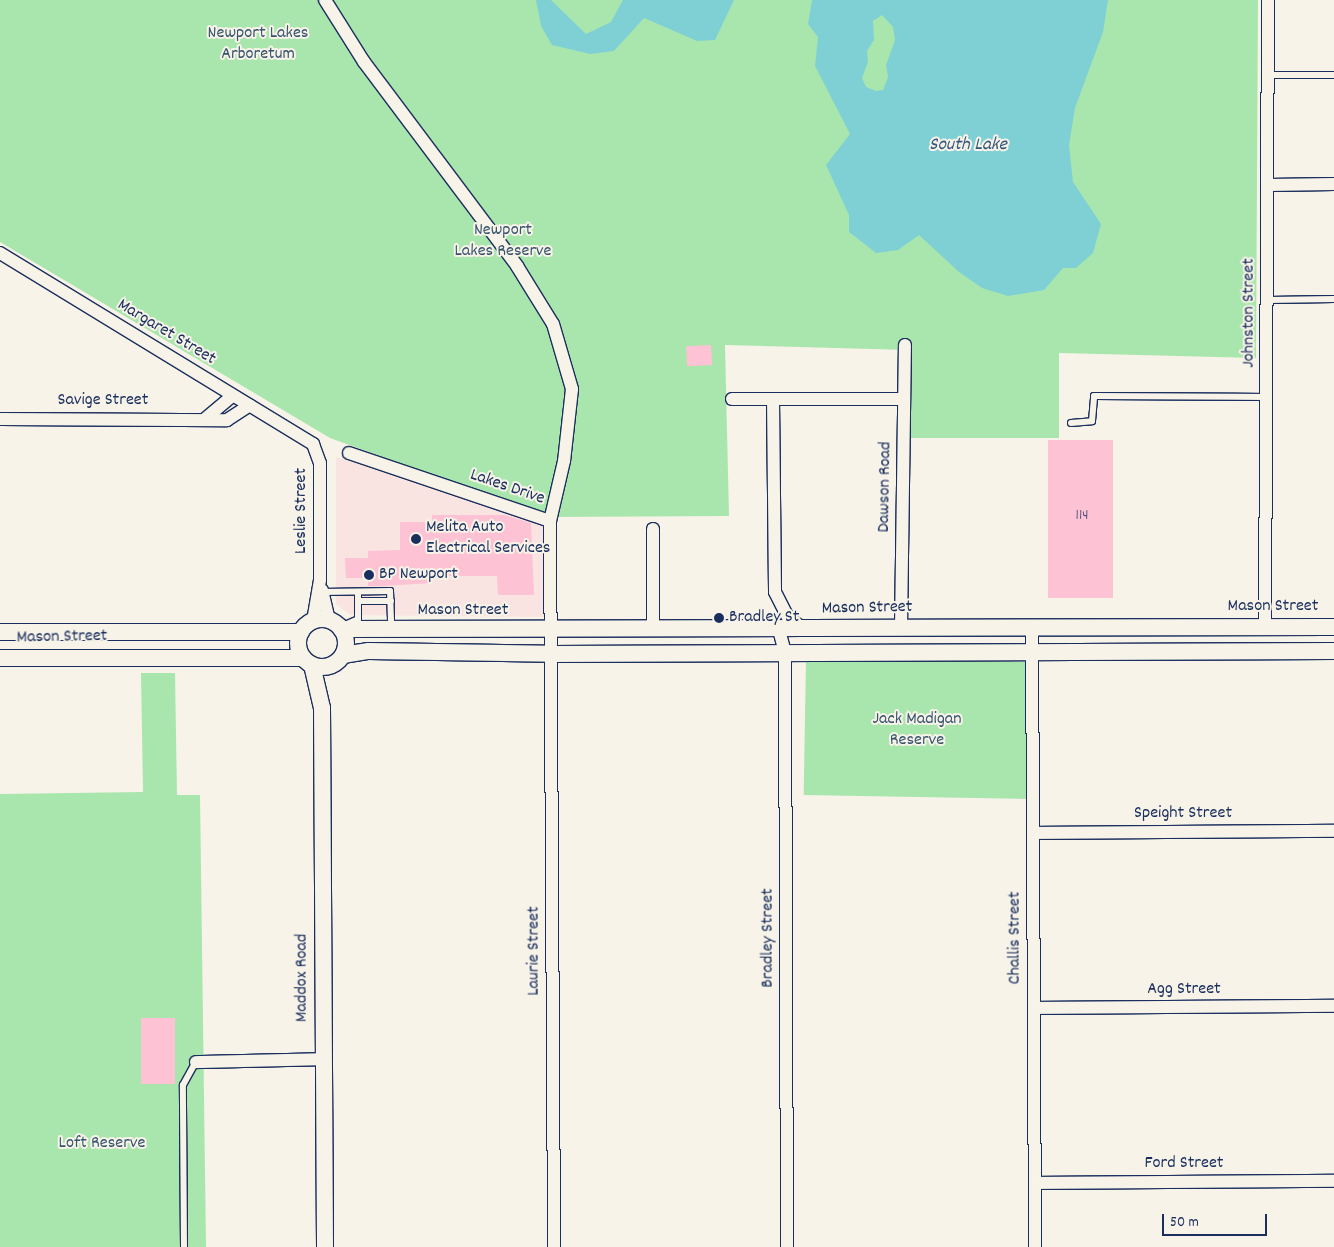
<!DOCTYPE html>
<style>
body{margin:0}
#map{position:relative;width:1334px;height:1247px;overflow:hidden;background:#f7f3e8;font-family:Dekko,sans-serif}
div>[style]{position:absolute}
.built>*{inset:0;background:#f9e4e2}
.green>*{inset:0;background:#a9e6ad;transform-origin:0 0}
.water>*{inset:0;background:#7fd0d5}
.building>*{inset:0;background:#fdc2d3;transform-origin:0 0}
.roads{filter:drop-shadow(1px 0 #1b2f5e) drop-shadow(-1px 0 #1b2f5e) drop-shadow(0 1px #1b2f5e) drop-shadow(0 -1px #1b2f5e)}
.service>*{height:6px;margin:-3px;padding:0 3px;transform-origin:3px;border-radius:3px;background:#f7f3e8}
.minor>*{height:12px;margin:-6px;padding:0 6px;transform-origin:6px;border-radius:6px;background:#f7f3e8}
.tertiary>*{height:16px;margin:-8px;padding:0 8px;transform-origin:8px;border-radius:8px;background:#f7f3e8}
.tertiary>.ring{margin:-8px;padding:0;box-sizing:content-box;background:none;border:16px solid #f7f3e8;border-radius:50%}
.dots>*{width:14px;height:14px;translate:-50% -50%;box-sizing:border-box;border:2px solid #f7f3e8;border-radius:50%}
span{translate:-50% -50%;white-space:nowrap;text-align:center;line-height:1.15;-webkit-text-stroke:4px #f7f3e8;paint-order:stroke}
.number-label{font-size:15px;color:#54547b}
.number-label span{-webkit-text-stroke-width:0}
.park-label{font-size:18px;color:#37546e}
.street-label{font-size:18px;color:#1b2f5e}
.poi-label{font-size:18px;color:#1b2f5e}
.left{translate:0 -50%;text-align:left}
.water-label{font-size:19px;color:#34577c;font-style:italic}
.scale{position:absolute;left:1162px;top:1214px;width:105px;height:22px;box-sizing:border-box;border:2px solid #1b2f5e;border-top:0;padding-left:6px;font-size:15px;line-height:18px;white-space:nowrap;color:#1b2f5e;-webkit-text-stroke:4px #f7f3e8;paint-order:stroke}
</style>
<div id="map">
<div class="built">
<div style="clip-path:polygon(336px 457px,544px 523px,545px 617px,351px 615px,336px 604px)"></div>
</div>
<div class="green">
<div style="clip-path:polygon(0 0,1258px 0,1256px 358px,1059px 353px,1059px 438px,910px 438px,909px 350px,725px 345px,729px 516px,549px 517px,330px 438px,0 242px)"></div>
<div style="left:1030px;top:662px;width:137px;height:224px;rotate:91deg"></div>
<div style="clip-path:polygon(141px 673px,175px 673px,177px 795px,200px 795px,206px 1247px,0 1247px,0 794px,143px 792px)"></div>
</div>
<div class="water">
<div style="clip-path:polygon(536px 0,551px 0,586px 34px,611px 22px,623px 0,734px 0,715px 40px,697px 41px,644px 18px,614px 51px,590px 54px,552px 45px,541px 26px)"></div>
<div style="clip-path:polygon(evenodd,812px 0,1108px 0,1103px 32px,1075px 108px,1069px 145px,1073px 182px,1101px 224px,1093px 253px,1076px 268px,1063px 268px,1044px 290px,1008px 296px,982px 288px,959px 272px,919px 235px,898px 250px,876px 253px,849px 232px,849px 215px,826px 165px,850px 134px,815px 66px,818px 37px,808px 24px,812px 0,882px 15px,893px 27px,895px 40px,886px 65px,888px 77px,883px 90px,876px 91px,866px 87px,862px 78px,868px 62px,867px 51px,874px 40px,873px 21px,882px 15px)"></div>
</div>
<div class="building">
<div style="left:711px;top:345px;width:20px;height:25px;rotate:87deg"></div>
<div style="left:1113px;top:440px;width:158px;height:65px;rotate:90deg"></div>
<div style="clip-path:polygon(432px 515px,505px 515px,531px 523px,534px 595px,498px 595px,497px 576px,432px 576px,432px 583px,383px 586px,368px 586px,368px 578px,346px 578px,345px 558px,368px 558px,368px 551px,400px 550px,400px 522px,432px 522px)"></div>
<div style="left:141px;top:1018px;width:34px;height:66px"></div>
</div>
<div class="roads">
<div class="service">
<div style="left:1269px;top:75px;width:65px"></div>
<div style="left:1268px;top:300px;width:66px;rotate:-0.9deg"></div>
<div style="left:1071px;top:423px;width:21px;rotate:-5deg"></div>
<div style="left:1092px;top:421px;width:25px;rotate:-85deg"></div>
<div style="left:1094px;top:396px;width:173px;rotate:0.3deg"></div>
<div style="left:322px;top:592px;width:68px;rotate:-0.8deg"></div>
<div style="left:390px;top:591px;width:38px;rotate:88deg"></div>
<div style="left:358px;top:601px;width:33px"></div>
<div style="left:347px;top:624px;width:12px;rotate:-24deg"></div>
<div style="left:358px;top:619px;width:27px;rotate:-90deg"></div>
<div style="left:184px;top:1247px;width:162px;rotate:-90.4deg"></div>
<div style="left:183px;top:1085px;width:26px;rotate:-61deg"></div>
</div>
<div class="minor">
<div style="left:325px;top:0;width:73px;rotate:57.8deg"></div>
<div style="left:364px;top:62px;width:255px;rotate:53.1deg"></div>
<div style="left:517px;top:266px;width:68px;rotate:58.2deg"></div>
<div style="left:553px;top:324px;width:68px;rotate:73.7deg"></div>
<div style="left:572px;top:389px;width:72px;rotate:96.3deg"></div>
<div style="left:564px;top:461px;width:62px;rotate:103.1deg"></div>
<div style="left:1268px;top:185px;width:66px;rotate:-0.9deg"></div>
<div style="left:0;top:253px;width:367px;rotate:31.4deg"></div>
<div style="left:313px;top:444px;width:20px;rotate:70deg"></div>
<div style="left:320px;top:463px;width:117px;rotate:90deg"></div>
<div style="left:320px;top:580px;width:42px;rotate:99.7deg"></div>
<div style="left:732px;top:399px;width:172px"></div>
<div style="left:773px;top:399px;width:193px;rotate:89.4deg"></div>
<div style="left:775px;top:592px;width:30px;rotate:63deg"></div>
<div style="left:789px;top:619px;width:19px;rotate:32deg"></div>
<div style="left:206px;top:418px;width:35px;rotate:-40deg"></div>
<div style="left:0;top:419px;width:227px;rotate:0.3deg"></div>
<div style="left:227px;top:420px;width:27px;rotate:-33deg"></div>
<div style="left:349px;top:453px;width:212px;rotate:18.7deg"></div>
<div style="left:550px;top:521px;width:726px;rotate:89.68deg"></div>
<div style="left:653px;top:529px;width:101px;rotate:90deg"></div>
<div style="left:322px;top:590px;width:31px;rotate:77deg"></div>
<div style="left:1265px;top:627px;width:627px;rotate:-89.73deg"></div>
<div style="left:901px;top:628px;width:283px;rotate:-89.2deg"></div>
<div style="left:1032px;top:629px;width:618px;rotate:89.72deg"></div>
<div style="left:779px;top:630px;width:24px;rotate:75deg"></div>
<div style="left:785px;top:653px;width:594px;rotate:89.81deg"></div>
<div style="left:1033px;top:833px;width:301px;rotate:-0.4deg"></div>
<div style="left:1034px;top:1008px;width:300px;rotate:-0.4deg"></div>
<div style="left:196px;top:1062px;width:128px;rotate:-1.3deg"></div>
<div style="left:1035px;top:1183px;width:299px;rotate:-0.4deg"></div>
</div>
<div class="tertiary">
<div class="ring" style="left:298px;top:619px;width:32px;height:32px"></div>
<div style="left:341px;top:629px;width:993px;rotate:-0.12deg"></div>
<div style="left:0;top:632px;width:301px"></div>
<div style="left:343px;top:655px;width:26px;rotate:-9deg"></div>
<div style="left:369px;top:651px;width:182px;rotate:0.9deg"></div>
<div style="left:551px;top:654px;width:783px;rotate:-0.22deg"></div>
<div style="left:0;top:658px;width:303px"></div>
<div style="left:312px;top:665px;width:44px;rotate:76.9deg"></div>
<div style="left:322px;top:708px;width:539px;rotate:89.68deg"></div>
</div>
</div>
<div class="dots">
<div style="left:416px;top:539px;background:#1b2f5e"></div>
<div style="left:369px;top:575px;background:#1b2f5e"></div>
<div style="left:719px;top:618px;background:#1b2f5e"></div>
</div>
<div class="number-label">
<span style="left:1082px;top:517px">114</span>
</div>
<div class="park-label">
<span style="left:258px;top:45px">Newport Lakes<br>Arboretum</span>
<span style="left:503px;top:242px">Newport<br>Lakes Reserve</span>
<span style="left:917px;top:731px">Jack Madigan<br>Reserve</span>
<span style="left:102px;top:1144px">Loft Reserve</span>
</div>
<div class="street-label">
<span style="left:1250px;top:313px;rotate:-90deg">Johnston Street</span>
<span style="left:166px;top:333px;rotate:31deg">Margaret Street</span>
<span style="left:103px;top:401px">Savige Street</span>
<span style="left:886px;top:487px;rotate:-89deg">Dawson Road</span>
<span style="left:507px;top:488px;rotate:19deg">Lakes Drive</span>
<span style="left:302px;top:511px;rotate:-90deg">Leslie Street</span>
<span style="left:1273px;top:607px">Mason Street</span>
<span style="left:867px;top:609px;rotate:-1deg">Mason Street</span>
<span style="left:463px;top:611px">Mason Street</span>
<span style="left:62px;top:638px;rotate:-1deg">Mason Street</span>
<span style="left:1183px;top:814px">Speight Street</span>
<span style="left:769px;top:938px;rotate:-90deg">Bradley Street</span>
<span style="left:1016px;top:938px;rotate:-90deg">Challis Street</span>
<span style="left:535px;top:951px;rotate:-90deg">Laurie Street</span>
<span style="left:303px;top:978px;rotate:-90deg">Maddox Road</span>
<span style="left:1184px;top:990px">Agg Street</span>
<span style="left:1184px;top:1164px">Ford Street</span>
</div>
<div class="poi-label">
<span class="left" style="left:426px;top:539px">Melita Auto<br>Electrical Services</span>
<span class="left" style="left:379px;top:575px">BP Newport</span>
<span class="left" style="left:729px;top:618px">Bradley St</span>
</div>
<div class="water-label">
<span style="left:968px;top:146px">South Lake</span>
</div>
<div class="scale">50 m</div>
</div>
